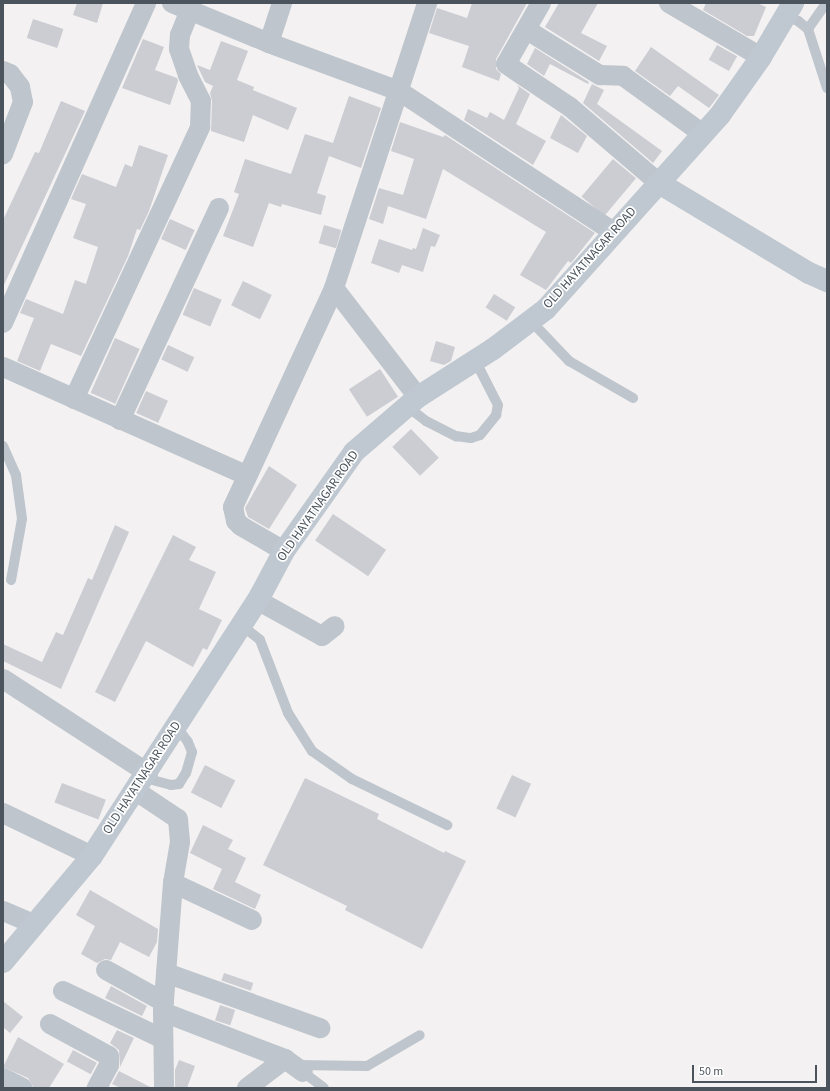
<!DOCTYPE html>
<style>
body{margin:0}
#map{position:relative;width:830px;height:1091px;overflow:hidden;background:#f3f1f1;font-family:"Source Sans 3",sans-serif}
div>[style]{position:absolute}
.building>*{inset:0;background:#cbcdd3;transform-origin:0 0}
.lane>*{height:10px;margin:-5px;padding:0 5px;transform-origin:5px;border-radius:5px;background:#bec5cc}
.street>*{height:20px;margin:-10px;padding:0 10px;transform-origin:10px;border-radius:10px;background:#bec5cc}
.secondary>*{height:22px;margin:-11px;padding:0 11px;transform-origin:11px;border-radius:11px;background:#bfc7d0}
span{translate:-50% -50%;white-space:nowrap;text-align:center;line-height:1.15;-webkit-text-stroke:3.5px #fff;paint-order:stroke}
.street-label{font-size:13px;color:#4b545c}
.frame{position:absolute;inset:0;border:4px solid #4b545c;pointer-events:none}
.scale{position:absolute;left:692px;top:1065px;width:125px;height:18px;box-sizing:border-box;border:2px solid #4b545c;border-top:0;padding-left:5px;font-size:12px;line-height:14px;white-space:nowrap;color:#4b545c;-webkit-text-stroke:3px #fff;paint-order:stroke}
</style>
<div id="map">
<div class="building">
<div style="clip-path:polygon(77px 3px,103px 3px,97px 23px,73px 15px)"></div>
<div style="clip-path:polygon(472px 3px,527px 3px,496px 59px,496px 69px,501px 74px,499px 81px,462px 67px,469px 46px,429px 33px,437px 8px,467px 18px)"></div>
<div style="clip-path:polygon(559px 3px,598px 3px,581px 33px,607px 46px,599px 61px,545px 27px)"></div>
<div style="clip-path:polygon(706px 3px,757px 3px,766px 7px,754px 36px,747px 36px,703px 10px)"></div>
<div style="left:33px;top:19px;width:32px;height:20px;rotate:18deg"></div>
<div style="clip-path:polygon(143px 39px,164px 47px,155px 70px,177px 78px,178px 81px,170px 105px,122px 88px)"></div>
<div style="clip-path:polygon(221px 41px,248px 51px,237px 80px,254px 87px,253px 90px,297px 108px,288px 130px,253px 115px,244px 142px,211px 131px,212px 101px,210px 93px,213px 86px,205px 82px,197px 65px,210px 70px)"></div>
<div style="left:717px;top:45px;width:23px;height:17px;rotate:29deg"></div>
<div style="clip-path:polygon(651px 47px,719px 95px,709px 108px,678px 86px,670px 96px,635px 71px)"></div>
<div style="clip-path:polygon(535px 48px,589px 82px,588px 84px,550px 64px,544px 76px,527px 64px)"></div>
<div style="clip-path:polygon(592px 84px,604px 90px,597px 104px,662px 151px,653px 163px,583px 103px)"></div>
<div style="clip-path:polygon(517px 85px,530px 94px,516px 124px,546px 141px,533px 165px,464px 120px,468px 109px,487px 118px,490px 112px,504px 120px,519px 88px)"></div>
<div style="clip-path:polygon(349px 96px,381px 108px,361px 168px,329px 156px,317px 193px,326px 196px,321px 215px,282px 204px,281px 207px,269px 203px,253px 247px,223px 236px,239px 194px,234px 192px,245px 159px,291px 174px,305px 134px,333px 143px)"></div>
<div style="clip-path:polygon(61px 101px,85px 111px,3px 287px,3px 220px,35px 152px,39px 153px)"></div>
<div style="clip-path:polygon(561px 115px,587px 136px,578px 153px,550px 138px)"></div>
<div style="clip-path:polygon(400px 122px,443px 137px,445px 135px,595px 233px,571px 263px,568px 261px,546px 290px,520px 275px,546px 232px,443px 169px,426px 219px,388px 206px,383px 224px,369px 219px,379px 188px,403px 195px,414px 159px,391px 151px)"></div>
<div style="clip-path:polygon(139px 145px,168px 155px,149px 211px,140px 230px,137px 229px,128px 256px,81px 356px,51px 344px,40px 371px,17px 361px,34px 318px,20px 313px,26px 299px,63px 314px,75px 280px,86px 284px,98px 247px,73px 238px,86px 204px,71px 199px,82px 174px,116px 187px,125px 164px,132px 167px)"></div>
<div style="left:613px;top:159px;width:30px;height:49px;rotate:40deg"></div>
<div style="left:170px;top:219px;width:27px;height:22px;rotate:24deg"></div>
<div style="left:324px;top:225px;width:18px;height:19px;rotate:16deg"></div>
<div style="clip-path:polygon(423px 228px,440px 235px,435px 247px,431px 246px,423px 272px,402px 265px,399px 273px,371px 263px,379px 239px,412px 250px,413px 248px,416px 249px)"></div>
<div style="left:243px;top:281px;width:32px;height:27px;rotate:26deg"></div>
<div style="left:194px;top:288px;width:30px;height:29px;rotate:23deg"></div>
<div style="left:494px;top:294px;width:25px;height:16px;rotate:32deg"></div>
<div style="left:115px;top:338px;width:27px;height:60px;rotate:24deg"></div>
<div style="clip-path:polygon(436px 341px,455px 347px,451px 361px,444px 365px,430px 361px)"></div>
<div style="left:168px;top:345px;width:29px;height:16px;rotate:25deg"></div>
<div style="left:380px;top:369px;width:33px;height:37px;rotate:57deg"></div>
<div style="left:146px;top:391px;width:24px;height:24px;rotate:24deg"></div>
<div style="left:411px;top:429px;width:40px;height:26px;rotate:46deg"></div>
<div style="clip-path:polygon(269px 466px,297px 485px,269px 529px,248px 517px,245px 508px)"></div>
<div style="left:333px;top:514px;width:64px;height:32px;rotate:34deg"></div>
<div style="clip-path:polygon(115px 525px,129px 532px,61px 689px,3px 661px,3px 644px,42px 662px,56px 632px,63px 635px,88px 578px,92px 580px)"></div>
<div style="clip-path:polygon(173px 535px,196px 547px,189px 560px,216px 572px,199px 609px,222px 620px,207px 650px,203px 648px,193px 667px,146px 641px,115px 702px,95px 692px)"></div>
<div style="left:205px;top:765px;width:34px;height:31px;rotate:27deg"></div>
<div style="left:512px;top:775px;width:21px;height:37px;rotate:25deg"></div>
<div style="clip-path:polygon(305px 778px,379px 814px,377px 819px,444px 853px,445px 851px,466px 861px,422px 949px,345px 910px,347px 906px,263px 865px)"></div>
<div style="left:62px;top:783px;width:47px;height:21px;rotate:21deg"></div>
<div style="clip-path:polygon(203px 825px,233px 840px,228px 849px,246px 858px,235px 882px,261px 895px,255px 909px,213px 889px,222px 869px,190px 853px)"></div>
<div style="clip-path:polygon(90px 890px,158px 929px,157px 942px,149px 957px,120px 942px,111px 960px,105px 959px,97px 963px,81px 954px,95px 926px,76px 915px)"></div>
<div style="left:224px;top:973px;width:31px;height:8px;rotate:19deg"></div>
<div style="clip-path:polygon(111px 986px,147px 1006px,142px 1016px,105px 998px)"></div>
<div style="clip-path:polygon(3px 1001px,23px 1017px,10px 1033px,3px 1027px)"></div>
<div style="left:220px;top:1005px;width:16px;height:16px;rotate:18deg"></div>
<div style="clip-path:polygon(117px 1030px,134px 1038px,120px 1067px,119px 1050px,110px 1043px)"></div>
<div style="clip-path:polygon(18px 1037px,64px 1064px,49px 1088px,34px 1088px,28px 1078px,3px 1067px)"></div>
<div style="left:73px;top:1050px;width:27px;height:13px;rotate:28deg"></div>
<div style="clip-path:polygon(179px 1060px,195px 1066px,187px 1088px,175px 1088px,175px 1070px)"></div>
<div style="clip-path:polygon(119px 1071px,152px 1088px,121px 1088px,112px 1084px)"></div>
</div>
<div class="lane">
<div style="left:786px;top:17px;width:13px;rotate:18deg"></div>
<div style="left:798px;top:21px;width:13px;rotate:39deg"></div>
<div style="left:808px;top:29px;width:62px;rotate:72.1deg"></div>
<div style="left:808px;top:29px;width:32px;rotate:-55deg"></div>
<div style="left:530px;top:320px;width:57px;rotate:46.4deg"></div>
<div style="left:569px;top:361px;width:74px;rotate:30deg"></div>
<div style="left:408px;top:407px;width:23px;rotate:38deg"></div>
<div style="left:426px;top:421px;width:34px;rotate:27deg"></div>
<div style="left:456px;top:436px;width:15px;rotate:8deg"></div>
<div style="left:471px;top:438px;width:9px;rotate:-18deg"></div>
<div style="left:480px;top:435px;width:26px;rotate:-51deg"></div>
<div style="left:496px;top:415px;width:10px;rotate:-79deg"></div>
<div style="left:498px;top:405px;width:51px;rotate:-117.1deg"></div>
<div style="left:3px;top:446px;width:32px;rotate:66deg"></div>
<div style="left:16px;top:475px;width:44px;rotate:82.2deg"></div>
<div style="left:22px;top:519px;width:62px;rotate:100.2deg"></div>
<div style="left:241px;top:625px;width:24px;rotate:38deg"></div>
<div style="left:260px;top:640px;width:78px;rotate:69deg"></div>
<div style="left:288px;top:713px;width:45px;rotate:57.7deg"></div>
<div style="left:312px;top:751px;width:49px;rotate:35deg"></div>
<div style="left:352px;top:779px;width:106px;rotate:25.8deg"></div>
<div style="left:145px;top:778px;width:27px;rotate:15deg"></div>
<div style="left:171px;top:785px;width:8px;rotate:-7deg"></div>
<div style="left:179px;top:784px;width:13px;rotate:-58deg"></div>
<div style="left:186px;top:773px;width:22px;rotate:-74deg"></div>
<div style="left:192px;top:752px;width:11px;rotate:-112deg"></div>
<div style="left:188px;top:742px;width:20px;rotate:-127deg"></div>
<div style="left:297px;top:1065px;width:70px;rotate:0.8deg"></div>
<div style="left:367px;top:1066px;width:61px;rotate:-30.3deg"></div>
<div style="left:303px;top:1072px;width:26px;rotate:37deg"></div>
</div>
<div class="street">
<div style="left:172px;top:3px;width:105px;rotate:22.4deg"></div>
<div style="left:269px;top:43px;width:139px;rotate:20.3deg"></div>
<div style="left:399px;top:91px;width:257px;rotate:33.3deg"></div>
<div style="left:541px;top:3px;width:70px;rotate:119.8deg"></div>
<div style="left:506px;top:64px;width:77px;rotate:33.9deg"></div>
<div style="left:570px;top:107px;width:117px;rotate:40.5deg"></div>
<div style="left:669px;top:3px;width:107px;rotate:30.4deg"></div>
<div style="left:527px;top:30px;width:86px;rotate:31.7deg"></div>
<div style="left:600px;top:75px;width:23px;rotate:2deg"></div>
<div style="left:623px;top:76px;width:99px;rotate:35.9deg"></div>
<div style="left:269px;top:43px;width:42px;rotate:-72deg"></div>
<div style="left:3px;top:71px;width:8px;rotate:23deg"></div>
<div style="left:10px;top:74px;width:16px;rotate:52deg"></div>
<div style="left:20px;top:87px;width:15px;rotate:79deg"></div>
<div style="left:23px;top:102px;width:56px;rotate:111deg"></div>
<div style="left:334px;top:288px;width:138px;rotate:52.4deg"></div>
<div style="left:3px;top:323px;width:350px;rotate:-65.9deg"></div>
<div style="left:3px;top:367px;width:266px;rotate:24deg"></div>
<div style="left:74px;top:399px;width:300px;rotate:-65.1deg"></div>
<div style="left:200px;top:127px;width:26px;rotate:-88deg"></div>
<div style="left:201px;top:101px;width:29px;rotate:-117deg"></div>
<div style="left:188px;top:75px;width:28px;rotate:-109deg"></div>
<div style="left:179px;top:49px;width:14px;rotate:-86deg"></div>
<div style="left:180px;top:35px;width:27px;rotate:-68deg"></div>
<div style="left:120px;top:420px;width:234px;rotate:-65deg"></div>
<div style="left:284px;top:551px;width:50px;rotate:-149.8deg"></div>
<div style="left:241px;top:526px;width:7px;rotate:-135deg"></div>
<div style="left:236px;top:521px;width:14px;rotate:-102deg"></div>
<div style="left:233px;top:507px;width:241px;rotate:-65.2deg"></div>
<div style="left:334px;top:288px;width:300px;rotate:-71.9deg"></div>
<div style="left:257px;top:600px;width:74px;rotate:29deg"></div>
<div style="left:322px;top:636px;width:16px;rotate:-38deg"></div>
<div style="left:3px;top:679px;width:173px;rotate:33deg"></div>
<div style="left:136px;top:791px;width:50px;rotate:33.7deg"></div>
<div style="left:178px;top:819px;width:23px;rotate:85deg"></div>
<div style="left:180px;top:842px;width:42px;rotate:99.7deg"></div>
<div style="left:173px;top:883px;width:129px;rotate:94.4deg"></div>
<div style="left:163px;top:1012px;width:76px;rotate:89.2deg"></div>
<div style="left:3px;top:813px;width:99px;rotate:25.8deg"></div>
<div style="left:173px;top:883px;width:87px;rotate:25.1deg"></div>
<div style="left:3px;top:911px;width:33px;rotate:23deg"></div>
<div style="left:106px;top:970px;width:66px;rotate:28.9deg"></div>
<div style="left:166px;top:973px;width:164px;rotate:19.7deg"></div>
<div style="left:63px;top:991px;width:111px;rotate:25.6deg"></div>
<div style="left:163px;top:1012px;width:131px;rotate:21.1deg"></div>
<div style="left:285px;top:1059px;width:22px;rotate:36deg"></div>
<div style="left:50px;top:1024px;width:67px;rotate:28.5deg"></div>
<div style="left:109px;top:1056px;width:9px;rotate:90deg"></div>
<div style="left:109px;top:1065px;width:26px;rotate:118deg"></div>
<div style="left:3px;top:1078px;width:22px;rotate:27deg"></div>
<div style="left:247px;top:1088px;width:48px;rotate:-37.3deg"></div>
</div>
<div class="secondary">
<div style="left:659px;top:183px;width:175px;rotate:31deg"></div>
<div style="left:809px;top:273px;width:20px;rotate:24deg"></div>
<div style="left:3px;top:962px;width:138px;rotate:-50deg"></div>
<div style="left:92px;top:856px;width:310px;rotate:-57.1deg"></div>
<div style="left:260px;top:596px;width:51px;rotate:-61.9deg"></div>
<div style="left:284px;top:551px;width:121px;rotate:-54.7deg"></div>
<div style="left:354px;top:452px;width:84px;rotate:-40.7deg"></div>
<div style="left:418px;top:397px;width:89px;rotate:-32.6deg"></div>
<div style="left:493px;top:349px;width:66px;rotate:-37deg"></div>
<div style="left:546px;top:309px;width:261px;rotate:-48.1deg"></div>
<div style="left:720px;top:115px;width:71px;rotate:-54.7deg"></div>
<div style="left:761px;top:57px;width:63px;rotate:-59.3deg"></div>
</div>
<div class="street-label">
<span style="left:590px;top:258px;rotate:-48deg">OLD HAYATNAGAR ROAD</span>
<span style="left:318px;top:506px;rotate:-55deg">OLD HAYATNAGAR ROAD</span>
<span style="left:142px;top:778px;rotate:-57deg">OLD HAYATNAGAR ROAD</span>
</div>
<div class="frame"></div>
<div class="scale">50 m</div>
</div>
